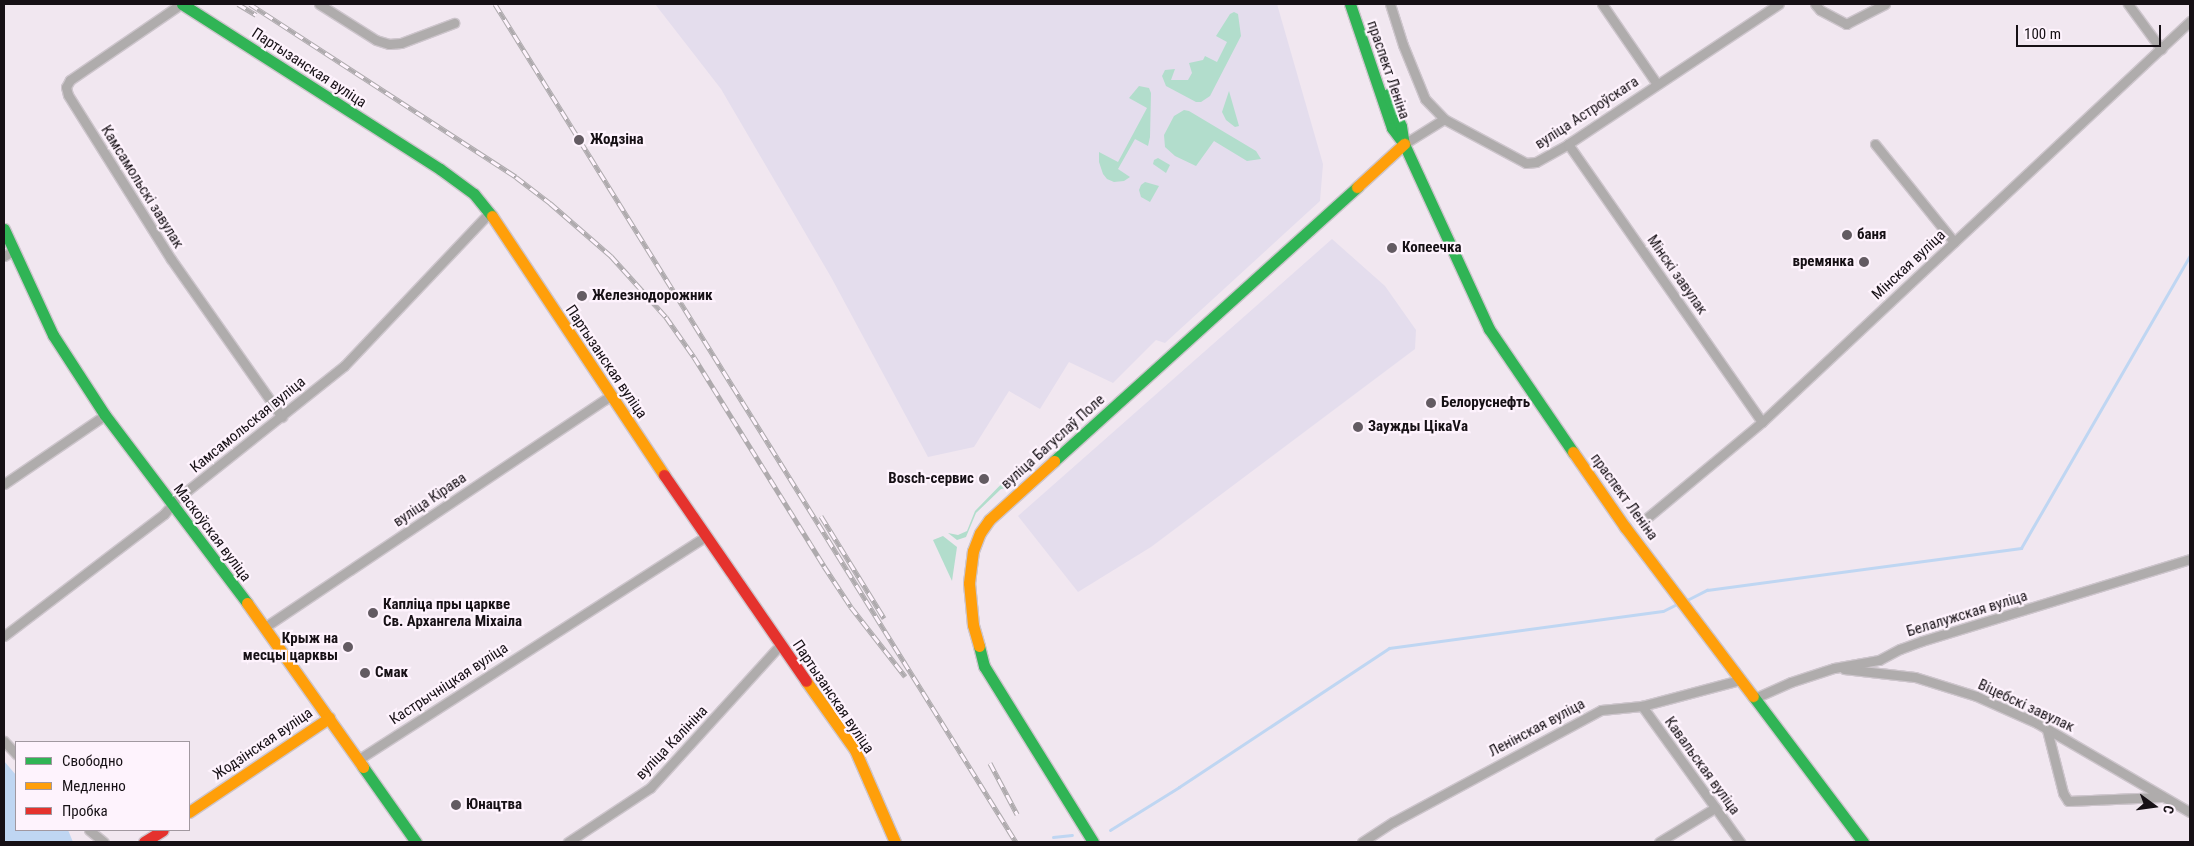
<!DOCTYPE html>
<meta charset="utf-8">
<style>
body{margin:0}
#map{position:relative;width:2194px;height:846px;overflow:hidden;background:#f1e7f0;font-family:"Roboto Condensed",sans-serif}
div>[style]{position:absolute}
.industrial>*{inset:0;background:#e4dded}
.green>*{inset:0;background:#b2ddcc}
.water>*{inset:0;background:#bfd6f2}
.stream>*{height:3px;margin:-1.5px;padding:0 1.5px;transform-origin:1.5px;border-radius:1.5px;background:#bfd6f2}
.roads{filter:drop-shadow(1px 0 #cdc5cc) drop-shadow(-1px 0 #cdc5cc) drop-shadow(0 1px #cdc5cc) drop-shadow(0 -1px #cdc5cc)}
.street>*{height:9px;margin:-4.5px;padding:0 4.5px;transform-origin:4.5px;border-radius:4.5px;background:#afacac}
.fast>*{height:11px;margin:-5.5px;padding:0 5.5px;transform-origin:5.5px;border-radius:5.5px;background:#30b455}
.slow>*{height:11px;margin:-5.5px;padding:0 5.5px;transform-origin:5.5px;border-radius:5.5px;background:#ff9f0a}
.jam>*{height:11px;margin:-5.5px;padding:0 5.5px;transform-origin:5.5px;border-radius:5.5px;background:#e5322d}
.rail>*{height:5px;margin-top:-2.5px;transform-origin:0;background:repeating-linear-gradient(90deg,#fef3fd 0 9px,#aeaaad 0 18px);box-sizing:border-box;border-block:1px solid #aeaaad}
.dots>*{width:14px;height:14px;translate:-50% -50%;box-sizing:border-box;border:2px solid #fef3fd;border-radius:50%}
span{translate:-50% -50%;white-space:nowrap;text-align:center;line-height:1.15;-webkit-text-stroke:4.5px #fef3fd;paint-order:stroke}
.street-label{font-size:15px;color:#161015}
.poi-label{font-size:15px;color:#161015;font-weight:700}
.left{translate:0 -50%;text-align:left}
.right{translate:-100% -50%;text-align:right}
.frame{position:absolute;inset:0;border:5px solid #161015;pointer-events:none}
.legend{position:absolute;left:15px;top:741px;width:175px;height:90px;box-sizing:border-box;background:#fef3fd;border:1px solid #a198a0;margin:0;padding:6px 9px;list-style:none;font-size:15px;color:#161015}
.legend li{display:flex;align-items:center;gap:10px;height:25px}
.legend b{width:25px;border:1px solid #a198a0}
.north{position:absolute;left:2129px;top:781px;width:50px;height:50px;-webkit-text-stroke:4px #fef3fd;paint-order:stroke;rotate:104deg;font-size:14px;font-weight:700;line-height:20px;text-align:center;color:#161015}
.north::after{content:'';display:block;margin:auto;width:18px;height:22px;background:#161015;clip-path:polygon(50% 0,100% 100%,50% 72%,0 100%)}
.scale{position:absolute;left:2016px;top:25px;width:145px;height:22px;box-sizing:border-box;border:2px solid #161015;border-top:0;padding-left:6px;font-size:15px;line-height:18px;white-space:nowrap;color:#161015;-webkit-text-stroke:4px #fef3fd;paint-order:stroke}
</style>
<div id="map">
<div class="industrial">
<div style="clip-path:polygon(655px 4px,1277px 4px,1323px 164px,1320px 201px,1165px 343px,1156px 340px,1113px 383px,1069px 362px,1040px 409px,1009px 391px,974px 447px,928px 457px,831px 277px,721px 89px)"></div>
<div style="clip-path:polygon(1332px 239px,1385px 286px,1416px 330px,1415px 349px,1151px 547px,1078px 592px,1018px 516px)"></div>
</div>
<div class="green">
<div style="clip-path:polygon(1234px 12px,1238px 14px,1241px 36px,1210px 96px,1201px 102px,1196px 102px,1166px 86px,1162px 76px,1165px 70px,1175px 69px,1171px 80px,1188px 80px,1192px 73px,1189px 63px,1203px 60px,1205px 56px,1217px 62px,1227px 42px,1216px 36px,1230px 14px)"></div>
<div style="clip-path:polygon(1139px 86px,1149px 88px,1151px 93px,1150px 137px,1148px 146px,1135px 139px,1118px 169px,1130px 177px,1124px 181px,1114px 182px,1107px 179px,1103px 174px,1099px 162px,1099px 152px,1118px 162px,1147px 108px,1129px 98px)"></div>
<div style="clip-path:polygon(1229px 91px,1239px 126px,1235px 127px,1226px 120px,1222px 112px)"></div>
<div style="clip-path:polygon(1184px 110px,1189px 111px,1256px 151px,1261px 159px,1247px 161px,1214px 141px,1196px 166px,1175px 156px,1165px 147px,1164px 135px,1174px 116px)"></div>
<div style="clip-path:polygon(1158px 158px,1170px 165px,1166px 173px,1153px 164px,1154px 160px)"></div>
<div style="clip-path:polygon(1145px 182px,1159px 186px,1150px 202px,1141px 197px,1139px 190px,1141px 185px)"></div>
<div style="clip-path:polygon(1014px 471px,1019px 474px,1017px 486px,1001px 489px,976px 513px,966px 537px,957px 540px,948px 533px,958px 535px,967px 531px,975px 511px)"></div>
<div style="clip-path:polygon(943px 536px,957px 547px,952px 581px,933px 540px)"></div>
</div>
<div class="water">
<div style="clip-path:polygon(4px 761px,16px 775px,16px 830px,68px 830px,73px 842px,4px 842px)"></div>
</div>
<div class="stream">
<div style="left:1685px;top:601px;width:25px;rotate:-27deg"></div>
<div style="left:1707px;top:590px;width:317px;rotate:-7.6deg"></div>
<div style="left:2021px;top:548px;width:338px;rotate:-60deg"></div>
<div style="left:1110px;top:830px;width:81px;rotate:-31.9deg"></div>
<div style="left:1179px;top:787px;width:252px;rotate:-33.5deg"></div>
<div style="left:1389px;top:648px;width:276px;rotate:-7.7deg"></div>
<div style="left:1663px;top:611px;width:18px;rotate:-27deg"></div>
<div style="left:1053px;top:837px;width:19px;rotate:-6deg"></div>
</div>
<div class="roads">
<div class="street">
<div style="left:181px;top:4px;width:135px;rotate:145.6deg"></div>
<div style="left:70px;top:80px;width:8px;rotate:120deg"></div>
<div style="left:66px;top:87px;width:8px;rotate:76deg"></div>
<div style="left:68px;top:95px;width:194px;rotate:57.9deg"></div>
<div style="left:171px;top:259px;width:193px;rotate:54.9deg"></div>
<div style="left:319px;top:4px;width:67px;rotate:32.3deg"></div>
<div style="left:376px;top:40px;width:14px;rotate:17deg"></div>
<div style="left:389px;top:44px;width:12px;rotate:-5deg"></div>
<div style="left:401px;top:43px;width:57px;rotate:-20.7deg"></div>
<div style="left:1390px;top:4px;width:43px;rotate:72.4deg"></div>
<div style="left:1403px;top:45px;width:58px;rotate:67.8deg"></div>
<div style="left:1425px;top:99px;width:28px;rotate:46deg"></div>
<div style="left:1602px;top:4px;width:97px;rotate:55.5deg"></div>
<div style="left:1815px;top:4px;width:8px;rotate:50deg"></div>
<div style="left:1820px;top:10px;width:30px;rotate:28deg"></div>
<div style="left:1846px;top:24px;width:44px;rotate:-27.1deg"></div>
<div style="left:2128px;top:4px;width:56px;rotate:53.7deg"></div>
<div style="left:1404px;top:144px;width:47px;rotate:-32deg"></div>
<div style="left:1444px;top:119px;width:93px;rotate:28.2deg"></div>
<div style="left:1526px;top:163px;width:10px;rotate:-6deg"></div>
<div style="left:1536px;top:162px;width:37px;rotate:-29deg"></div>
<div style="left:1568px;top:144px;width:253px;rotate:-33.6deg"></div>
<div style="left:1568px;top:144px;width:339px;rotate:55.1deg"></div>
<div style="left:1875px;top:144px;width:126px;rotate:51.1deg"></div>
<div style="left:4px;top:256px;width:10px;rotate:-29deg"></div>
<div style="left:4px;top:484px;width:122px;rotate:-34.3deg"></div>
<div style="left:1642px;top:522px;width:156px;rotate:-39.8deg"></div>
<div style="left:1762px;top:422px;width:587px;rotate:-43.13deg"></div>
<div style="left:265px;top:627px;width:415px;rotate:-33.8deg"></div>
<div style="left:4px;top:636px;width:201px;rotate:-37.3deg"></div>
<div style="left:164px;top:514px;width:21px;rotate:-49deg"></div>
<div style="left:178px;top:498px;width:212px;rotate:-38.5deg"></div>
<div style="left:344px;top:366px;width:212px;rotate:-46.5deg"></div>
<div style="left:1844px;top:669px;width:71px;rotate:6.4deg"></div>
<div style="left:1915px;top:677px;width:64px;rotate:17.3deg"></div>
<div style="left:1976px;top:696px;width:67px;rotate:23.9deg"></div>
<div style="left:2037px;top:723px;width:177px;rotate:30.2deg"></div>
<div style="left:1755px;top:698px;width:39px;rotate:-24deg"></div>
<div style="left:1791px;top:682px;width:45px;rotate:-18deg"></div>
<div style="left:1834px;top:668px;width:46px;rotate:-10.1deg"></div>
<div style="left:1879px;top:660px;width:24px;rotate:-28deg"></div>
<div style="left:1900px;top:649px;width:23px;rotate:-20deg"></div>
<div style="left:1922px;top:641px;width:280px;rotate:-17deg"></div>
<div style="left:1642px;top:706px;width:168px;rotate:54.2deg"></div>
<div style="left:2047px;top:730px;width:65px;rotate:75.7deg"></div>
<div style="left:2063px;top:793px;width:9px;rotate:58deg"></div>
<div style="left:2068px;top:801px;width:93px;rotate:-2.5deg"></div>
<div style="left:4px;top:741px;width:18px;rotate:47deg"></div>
<div style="left:359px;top:759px;width:412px;rotate:-32.7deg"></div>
<div style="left:89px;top:830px;width:19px;rotate:39deg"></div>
<div style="left:568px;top:842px;width:98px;rotate:-33.4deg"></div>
<div style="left:650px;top:788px;width:193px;rotate:-47.7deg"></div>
<div style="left:1362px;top:842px;width:37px;rotate:-33deg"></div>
<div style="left:1393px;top:822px;width:236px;rotate:-28.3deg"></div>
<div style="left:1601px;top:710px;width:41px;rotate:-5.6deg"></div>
<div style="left:1642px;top:706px;width:101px;rotate:-14.9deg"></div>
<div style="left:1659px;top:842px;width:66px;rotate:-31.3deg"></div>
</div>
<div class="fast">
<div style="left:182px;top:4px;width:306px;rotate:32.6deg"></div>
<div style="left:440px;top:169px;width:42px;rotate:36.3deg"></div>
<div style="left:474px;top:194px;width:28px;rotate:51deg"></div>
<div style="left:1350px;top:4px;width:131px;rotate:71.3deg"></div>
<div style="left:1392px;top:128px;width:20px;rotate:53deg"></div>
<div style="left:1404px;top:144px;width:204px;rotate:65.3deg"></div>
<div style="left:1489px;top:329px;width:149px;rotate:55.7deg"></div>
<div style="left:1388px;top:94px;width:35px;rotate:68deg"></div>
<div style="left:1401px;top:126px;width:18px;rotate:81deg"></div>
<div style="left:4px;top:229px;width:117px;rotate:65.2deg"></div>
<div style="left:53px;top:335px;width:95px;rotate:57deg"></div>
<div style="left:105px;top:415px;width:236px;rotate:52.9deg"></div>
<div style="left:1054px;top:461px;width:409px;rotate:-42.1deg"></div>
<div style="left:979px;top:646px;width:21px;rotate:76deg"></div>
<div style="left:984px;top:666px;width:207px;rotate:58.2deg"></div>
<div style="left:1753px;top:696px;width:183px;rotate:53deg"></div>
<div style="left:363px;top:767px;width:92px;rotate:54.8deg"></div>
</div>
<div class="slow">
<div style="left:1357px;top:187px;width:64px;rotate:-42.5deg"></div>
<div style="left:492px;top:216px;width:311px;rotate:56.4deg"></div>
<div style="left:1573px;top:452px;width:91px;rotate:55.3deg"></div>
<div style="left:1625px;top:527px;width:212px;rotate:52.9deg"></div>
<div style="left:247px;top:603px;width:201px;rotate:54.7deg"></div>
<div style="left:979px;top:646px;width:22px;rotate:-106deg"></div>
<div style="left:973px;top:625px;width:42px;rotate:-95.4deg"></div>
<div style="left:969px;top:583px;width:32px;rotate:-83deg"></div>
<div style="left:973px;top:551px;width:19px;rotate:-69deg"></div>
<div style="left:980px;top:533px;width:16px;rotate:-55deg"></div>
<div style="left:989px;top:520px;width:88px;rotate:-42.2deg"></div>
<div style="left:806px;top:681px;width:85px;rotate:54.6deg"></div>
<div style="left:855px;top:750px;width:100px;rotate:66.5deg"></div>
<div style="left:189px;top:812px;width:169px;rotate:-33.9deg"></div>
</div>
<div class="jam">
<div style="left:664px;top:475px;width:250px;rotate:55.4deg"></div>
<div style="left:144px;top:842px;width:22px;rotate:-32deg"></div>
</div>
</div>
<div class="rail">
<div style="left:238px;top:4px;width:21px;rotate:31deg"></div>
<div style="left:250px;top:4px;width:317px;rotate:33deg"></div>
<div style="left:516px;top:177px;width:43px;rotate:37.4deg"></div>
<div style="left:550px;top:203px;width:81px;rotate:41deg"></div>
<div style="left:611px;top:256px;width:82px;rotate:48deg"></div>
<div style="left:666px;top:317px;width:49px;rotate:55deg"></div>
<div style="left:694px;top:357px;width:246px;rotate:58.1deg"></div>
<div style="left:824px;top:566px;width:49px;rotate:56.6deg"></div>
<div style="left:851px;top:607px;width:88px;rotate:52deg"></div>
<div style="left:495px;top:4px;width:987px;rotate:58.13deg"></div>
<div style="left:821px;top:516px;width:120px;rotate:58.3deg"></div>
<div style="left:990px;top:763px;width:58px;rotate:62.1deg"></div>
</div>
<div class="dots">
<div style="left:579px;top:140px;background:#635b62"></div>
<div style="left:1847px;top:235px;background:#635b62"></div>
<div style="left:1392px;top:248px;background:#635b62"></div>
<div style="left:1864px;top:262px;background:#635b62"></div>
<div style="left:582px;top:296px;background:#635b62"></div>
<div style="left:1431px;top:403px;background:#635b62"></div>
<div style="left:1358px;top:427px;background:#635b62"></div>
<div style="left:984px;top:479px;background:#635b62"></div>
<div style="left:373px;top:613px;background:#635b62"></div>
<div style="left:348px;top:647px;background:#635b62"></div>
<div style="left:365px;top:673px;background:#635b62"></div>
<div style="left:456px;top:805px;background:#635b62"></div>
</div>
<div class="street-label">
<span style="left:309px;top:68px;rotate:33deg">Партызанская вуліца</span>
<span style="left:1388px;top:70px;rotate:71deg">праспект Леніна</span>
<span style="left:1587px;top:113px;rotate:-33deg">вуліца Астроўскага</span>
<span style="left:142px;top:187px;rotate:58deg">Камсамольскі завулак</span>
<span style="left:1909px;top:265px;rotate:-43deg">Мінская вуліца</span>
<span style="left:1677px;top:275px;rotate:55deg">Мінскі завулак</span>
<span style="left:606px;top:362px;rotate:56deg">Партызанская вуліца</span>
<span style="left:248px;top:425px;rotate:-39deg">Камсамольская вуліца</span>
<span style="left:1053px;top:442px;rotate:-42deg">вуліца Багуслаў Поле</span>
<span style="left:1624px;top:497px;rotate:54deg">праспект Леніна</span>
<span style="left:430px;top:500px;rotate:-34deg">вуліца Кірава</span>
<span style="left:212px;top:533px;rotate:53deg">Маскоўская вуліца</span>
<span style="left:1967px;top:614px;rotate:-17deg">Белалужская вуліца</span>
<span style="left:449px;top:684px;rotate:-33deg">Кастрычніцкая вуліца</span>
<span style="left:833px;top:697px;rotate:56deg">Партызанская вуліца</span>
<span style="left:2026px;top:706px;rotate:25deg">Віцебскі завулак</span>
<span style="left:1537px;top:728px;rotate:-28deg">Ленінская вуліца</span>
<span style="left:672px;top:743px;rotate:-46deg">вуліца Калініна</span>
<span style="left:263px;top:744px;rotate:-34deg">Жодзінская вуліца</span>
<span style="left:1702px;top:766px;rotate:54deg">Кавальская вуліца</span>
</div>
<div class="poi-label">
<span class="left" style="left:590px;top:140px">Жодзіна</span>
<span class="left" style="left:1857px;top:235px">баня</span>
<span class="left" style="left:1402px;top:248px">Копеечка</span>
<span class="right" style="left:1854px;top:262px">времянка</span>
<span class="left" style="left:592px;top:296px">Железнодорожник</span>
<span class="left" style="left:1441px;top:403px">Белоруснефть</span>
<span class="left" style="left:1368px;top:427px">Заужды ЦікаVа</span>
<span class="right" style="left:974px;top:479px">Bosch-сервис</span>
<span class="left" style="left:383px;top:613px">Капліца пры царкве<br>Св. Архангела Міхаіла</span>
<span class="right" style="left:338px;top:647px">Крыж на<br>месцы царквы</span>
<span class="left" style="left:375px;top:673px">Смак</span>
<span class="left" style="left:466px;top:805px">Юнацтва</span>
</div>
<div class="frame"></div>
<ul class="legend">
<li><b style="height:6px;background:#30b455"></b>Свободно</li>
<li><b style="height:6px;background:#ff9f0a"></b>Медленно</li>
<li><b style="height:6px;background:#e5322d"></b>Пробка</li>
</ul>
<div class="north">С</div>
<div class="scale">100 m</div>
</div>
